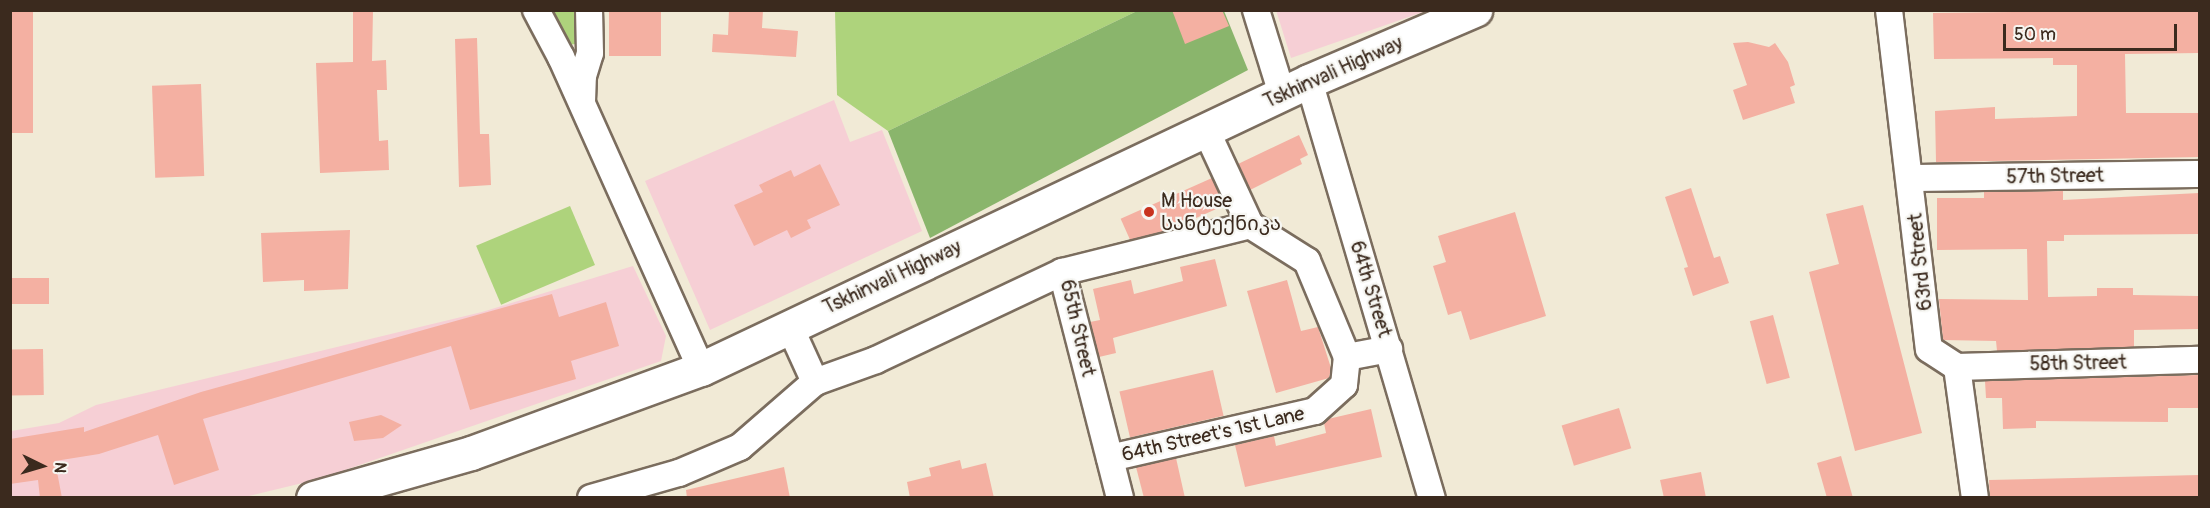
<!DOCTYPE html>
<meta charset="utf-8">
<style>
body{margin:0}
#map{position:relative;width:2210px;height:508px;overflow:hidden;background:#f1ead6;font-family:Pangolin,"Noto Sans Georgian",sans-serif}
div>[style]{position:absolute}
.built>*{inset:0;background:#f6cfd5}
.green>*{inset:0;background:#aed37c;transform-origin:0 0}
.forest>*{inset:0;background:#8ab56c}
.building>*{inset:0;background:#f4b0a2;transform-origin:0 0}
.roads{filter:drop-shadow(2px 0 #7b6d5e) drop-shadow(-2px 0 #7b6d5e) drop-shadow(0 2px #7b6d5e) drop-shadow(0 -2px #7b6d5e)}
.street>*{height:26px;margin:-13px;padding:0 13px;transform-origin:13px;border-radius:13px;background:#fff}
.secondary>*{height:33px;margin:-16.5px;padding:0 16.5px;transform-origin:16.5px;border-radius:16.5px;background:#fff}
.dots>*{width:16px;height:16px;translate:-50% -50%;box-sizing:border-box;border:3px solid #f6f6f2;border-radius:50%}
span{translate:-50% -50%;white-space:nowrap;text-align:center;line-height:1.15;-webkit-text-stroke:4.5px #f6f6f2;paint-order:stroke}
.street-label{font-size:20px;color:#3b2a1e}
.poi-label{font-size:20px;color:#3b2a1e}
.left{translate:0 -50%;text-align:left}
.frame{position:absolute;inset:0;border:12px solid #3b2a1e;pointer-events:none}
.north{position:absolute;left:12px;top:436px;width:60px;height:60px;-webkit-text-stroke:4px #f6f6f2;paint-order:stroke;rotate:95deg;font-size:16px;font-weight:700;line-height:24px;text-align:center;color:#3b2a1e}
.north::after{content:'';display:block;margin:auto;width:21px;height:27px;background:#3b2a1e;clip-path:polygon(50% 0,100% 100%,50% 72%,0 100%)}
.scale{position:absolute;left:2003px;top:24px;width:174px;height:27px;box-sizing:border-box;border:3px solid #3b2a1e;border-top:0;padding-left:8px;font-size:18px;line-height:21px;white-space:nowrap;color:#3b2a1e;-webkit-text-stroke:4px #f6f6f2;paint-order:stroke}
</style>
<div id="map">
<div class="built">
<div style="clip-path:polygon(1276px 10px,1426px 10px,1426px 11px,1291px 58px)"></div>
<div style="clip-path:polygon(834px 100px,850px 142px,882px 130px,922px 231px,710px 330px,645px 181px)"></div>
<div style="clip-path:polygon(633px 266px,666px 336px,661px 361px,319px 479px,245px 497px,11px 498px,11px 431px,59px 423px,96px 405px,482px 312px)"></div>
</div>
<div class="green">
<div style="clip-path:polygon(550px 11px,587px 11px,584px 43px,567px 45px)"></div>
<div style="clip-path:polygon(835px 11px,1137px 11px,888px 131px,837px 95px)"></div>
<div style="left:570px;top:206px;width:64px;height:102px;rotate:67deg"></div>
</div>
<div class="forest">
<div style="clip-path:polygon(1137px 11px,1224px 11px,1248px 70px,930px 238px,888px 131px)"></div>
</div>
<div class="building">
<div style="left:10px;top:10px;width:23px;height:123px"></div>
<div style="clip-path:polygon(353px 10px,373px 10px,372px 61px,386px 60px,387px 90px,377px 90px,379px 141px,388px 140px,389px 170px,320px 173px,316px 63px,353px 62px)"></div>
<div style="left:609px;top:10px;width:52px;height:46px"></div>
<div style="clip-path:polygon(729px 10px,763px 10px,762px 28px,798px 31px,796px 57px,712px 52px,713px 34px,728px 35px)"></div>
<div style="clip-path:polygon(1172px 10px,1222px 10px,1229px 26px,1185px 44px)"></div>
<div style="clip-path:polygon(2199px 10px,2199px 53px,2125px 54px,2126px 113px,2199px 113px,2199px 157px,1936px 162px,1935px 111px,1995px 107px,1995px 119px,2077px 116px,2077px 65px,2053px 65px,2053px 58px,1934px 59px,1933px 13px)"></div>
<div style="clip-path:polygon(477px 38px,480px 134px,489px 134px,491px 185px,459px 187px,455px 39px)"></div>
<div style="clip-path:polygon(1748px 42px,1769px 47px,1775px 43px,1788px 62px,1795px 85px,1790px 87px,1795px 103px,1743px 120px,1733px 90px,1747px 85px,1733px 43px)"></div>
<div style="left:201px;top:84px;width:92px;height:49px;rotate:88deg"></div>
<div style="clip-path:polygon(1299px 135px,1308px 155px,1300px 159px,1302px 164px,1250px 190px,1238px 164px)"></div>
<div style="clip-path:polygon(820px 164px,840px 205px,807px 220px,811px 228px,791px 238px,787px 230px,754px 246px,734px 205px,763px 192px,759px 185px,791px 170px,794px 177px)"></div>
<div style="left:1212px;top:178px;width:30px;height:100px;rotate:66deg"></div>
<div style="clip-path:polygon(1691px 188px,1714px 258px,1720px 256px,1729px 283px,1693px 296px,1684px 268px,1688px 267px,1665px 197px)"></div>
<div style="clip-path:polygon(2063px 191px,2063px 200px,2199px 193px,2199px 234px,2064px 235px,2064px 241px,2047px 241px,2048px 297px,2097px 296px,2097px 288px,2133px 288px,2133px 295px,2199px 296px,2199px 329px,2134px 330px,2134px 347px,1997px 351px,1996px 341px,1943px 340px,1939px 299px,2028px 300px,2027px 249px,1937px 250px,1937px 198px,1984px 198px,1984px 192px)"></div>
<div style="clip-path:polygon(1863px 205px,1922px 433px,1855px 451px,1809px 272px,1839px 264px,1826px 214px)"></div>
<div style="clip-path:polygon(1515px 212px,1546px 316px,1470px 340px,1461px 311px,1448px 315px,1433px 266px,1446px 262px,1438px 236px)"></div>
<div style="clip-path:polygon(350px 230px,348px 289px,304px 291px,304px 280px,263px 282px,261px 233px)"></div>
<div style="clip-path:polygon(1215px 259px,1227px 306px,1113px 338px,1116px 353px,1099px 357px,1090px 322px,1100px 320px,1093px 289px,1131px 280px,1134px 294px,1183px 281px,1180px 267px)"></div>
<div style="left:10px;top:278px;width:39px;height:26px"></div>
<div style="clip-path:polygon(1287px 280px,1301px 331px,1318px 327px,1331px 368px,1329px 378px,1276px 393px,1247px 291px)"></div>
<div style="clip-path:polygon(552px 294px,559px 317px,606px 302px,619px 346px,571px 361px,576px 379px,470px 410px,451px 346px,203px 419px,219px 470px,174px 485px,158px 435px,99px 454px,55px 461px,62px 498px,40px 498px,38px 480px,10px 484px,10px 439px,84px 427px,84px 432px,201px 392px)"></div>
<div style="left:1773px;top:315px;width:65px;height:24px;rotate:75deg"></div>
<div style="left:43px;top:349px;width:46px;height:33px;rotate:89deg"></div>
<div style="left:1213px;top:370px;width:47px;height:96px;rotate:77deg"></div>
<div style="clip-path:polygon(2199px 375px,2199px 408px,2168px 408px,2168px 422px,2036px 421px,2036px 428px,2003px 429px,2002px 398px,1986px 398px,1985px 381px)"></div>
<div style="left:1619px;top:408px;width:42px;height:60px;rotate:73deg"></div>
<div style="clip-path:polygon(1371px 409px,1382px 457px,1245px 487px,1235px 445px,1274px 436px,1276px 446px,1326px 433px,1324px 423px,1328px 419px)"></div>
<div style="clip-path:polygon(381px 415px,402px 425px,383px 438px,354px 441px,349px 422px)"></div>
<div style="clip-path:polygon(1841px 456px,1853px 498px,1827px 498px,1817px 463px)"></div>
<div style="clip-path:polygon(1176px 458px,1185px 498px,1144px 498px,1136px 467px)"></div>
<div style="clip-path:polygon(960px 460px,962px 469px,986px 463px,994px 498px,910px 498px,907px 482px,931px 476px,929px 468px)"></div>
<div style="clip-path:polygon(784px 467px,790px 498px,687px 498px,686px 490px)"></div>
<div style="clip-path:polygon(1701px 472px,1706px 498px,1664px 498px,1660px 480px)"></div>
<div style="clip-path:polygon(2199px 475px,2199px 498px,1990px 498px,1989px 480px)"></div>
</div>
<div class="roads">
<div class="street">
<div style="left:536px;top:10px;width:53px;rotate:62deg"></div>
<div style="left:561px;top:57px;width:342px;rotate:65.8deg"></div>
<div style="left:1256px;top:10px;width:88px;rotate:72.8deg"></div>
<div style="left:1889px;top:10px;width:341px;rotate:83.3deg"></div>
<div style="left:1929px;top:349px;width:33px;rotate:33deg"></div>
<div style="left:1309px;top:81px;width:435px;rotate:73.6deg"></div>
<div style="left:582px;top:102px;width:26px;rotate:-88deg"></div>
<div style="left:583px;top:76px;width:24px;rotate:-73deg"></div>
<div style="left:590px;top:53px;width:43px;rotate:-91.3deg"></div>
<div style="left:1206px;top:130px;width:105px;rotate:65.1deg"></div>
<div style="left:1911px;top:178px;width:289px;rotate:-0.8deg"></div>
<div style="left:1062px;top:272px;width:233px;rotate:75.6deg"></div>
<div style="left:789px;top:325px;width:63px;rotate:65.5deg"></div>
<div style="left:1347px;top:357px;width:43px;rotate:-10.8deg"></div>
<div style="left:1957px;top:367px;width:243px;rotate:-1.7deg"></div>
<div style="left:1957px;top:367px;width:132px;rotate:82.2deg"></div>
<div style="left:1110px;top:458px;width:210px;rotate:-12.9deg"></div>
<div style="left:1315px;top:411px;width:39px;rotate:-42deg"></div>
<div style="left:1344px;top:385px;width:28px;rotate:-84deg"></div>
<div style="left:1347px;top:357px;width:104px;rotate:-112.6deg"></div>
<div style="left:1307px;top:261px;width:67px;rotate:-147.7deg"></div>
<div style="left:591px;top:498px;width:91px;rotate:-15.9deg"></div>
<div style="left:679px;top:473px;width:66px;rotate:-23.1deg"></div>
<div style="left:740px;top:447px;width:99px;rotate:-40.9deg"></div>
<div style="left:815px;top:382px;width:65px;rotate:-19.8deg"></div>
<div style="left:876px;top:360px;width:206px;rotate:-25.3deg"></div>
<div style="left:1062px;top:272px;width:194px;rotate:-14deg"></div>
</div>
<div class="secondary">
<div style="left:313px;top:498px;width:164px;rotate:-15.9deg"></div>
<div style="left:471px;top:453px;width:245px;rotate:-20.1deg"></div>
<div style="left:701px;top:369px;width:673px;rotate:-25.35deg"></div>
<div style="left:1309px;top:81px;width:181px;rotate:-23.2deg"></div>
</div>
</div>
<div class="dots">
<div style="left:1149px;top:212px;background:#c8321e"></div>
</div>
<div class="street-label">
<span style="left:1333px;top:72px;rotate:-24deg">Tskhinvali Highway</span>
<span style="left:2055px;top:176px;rotate:-1deg">57th Street</span>
<span style="left:1920px;top:262px;rotate:-96deg">63rd Street</span>
<span style="left:892px;top:277px;rotate:-25deg">Tskhinvali Highway</span>
<span style="left:1371px;top:289px;rotate:73deg">64th Street</span>
<span style="left:1078px;top:328px;rotate:77deg">65th Street</span>
<span style="left:2078px;top:363px;rotate:-1deg">58th Street</span>
<span style="left:1213px;top:434px;rotate:-13deg">64th Street's 1st Lane</span>
</div>
<div class="poi-label">
<span class="left" style="left:1161px;top:212px">M House<br>სანტექნიკა</span>
</div>
<div class="frame"></div>
<div class="north">N</div>
<div class="scale">50 m</div>
</div>
